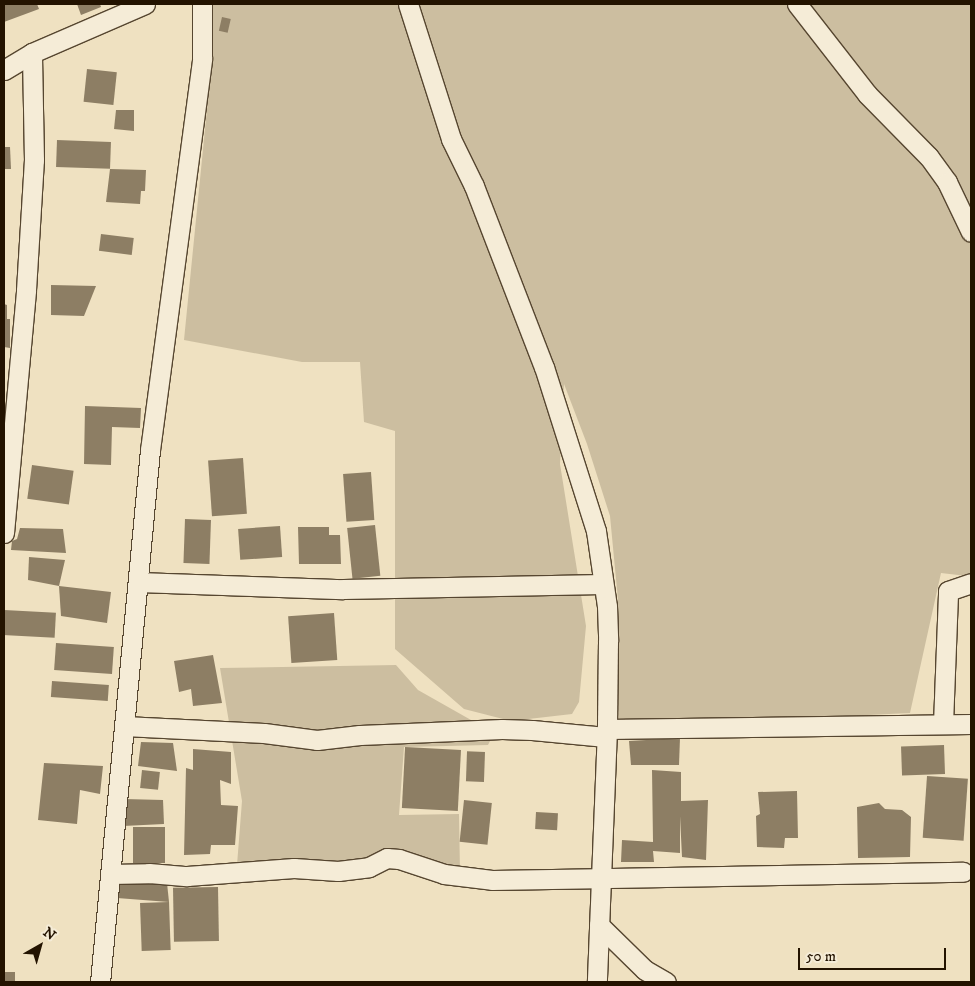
<!DOCTYPE html>
<style>
body{margin:0}
#map{position:relative;width:975px;height:986px;overflow:hidden;background:#efe1c1;font-family:"IM FELL DW Pica",serif}
div>[style]{position:absolute}
.green>*{inset:0;background:#ccbea0}
.building>*{inset:0;background:#8d7e64;transform-origin:0 0}
.roads{filter:drop-shadow(1px 0 #564630) drop-shadow(-1px 0 #564630) drop-shadow(0 1px #564630) drop-shadow(0 -1px #564630)}
.minor>*{height:19px;margin:-9.5px;padding:0 9.5px;transform-origin:9.5px;border-radius:9.5px;background:#f5ecd7}
span{translate:-50% -50%;white-space:nowrap;text-align:center;line-height:1.15;-webkit-text-stroke:4px #f5ecd7;paint-order:stroke}
.frame{position:absolute;inset:0;border:5px solid #231300;pointer-events:none}
.north{position:absolute;left:15px;top:921px;width:50px;height:50px;-webkit-text-stroke:4px #f5ecd7;paint-order:stroke;rotate:38deg;font-size:14px;font-weight:700;line-height:20px;text-align:center;color:#231300}
.north::after{content:'';display:block;margin:auto;width:18px;height:22px;background:#231300;clip-path:polygon(50% 0,100% 100%,50% 72%,0 100%)}
.scale{position:absolute;left:798px;top:948px;width:148px;height:22px;box-sizing:border-box;border:2px solid #231300;border-top:0;padding-left:6px;font-size:15px;line-height:18px;white-space:nowrap;color:#231300;-webkit-text-stroke:4px #f5ecd7;paint-order:stroke}
</style>
<div id="map">
<div class="green">
<div style="clip-path:polygon(213px 4px,792px 4px,936px 170px,971px 240px,971px 574px,967px 576px,941px 573px,910px 713px,610px 727px,618px 600px,610px 516px,587px 444px,564px 384px,560px 464px,586px 626px,579px 702px,572px 714px,511px 721px,464px 709px,395px 649px,395px 431px,364px 422px,360px 362px,302px 362px,184px 340px,212px 59px)"></div>
<div style="clip-path:polygon(802px 4px,971px 4px,971px 209px,935px 156px,876px 97px)"></div>
<div style="clip-path:polygon(396px 665px,418px 690px,494px 733px,488px 745px,404px 747px,399px 815px,459px 814px,460px 872px,355px 862px,237px 865px,242px 801px,220px 668px)"></div>
</div>
<div class="building">
<div style="clip-path:polygon(4px 4px,37px 4px,39px 9px,4px 22px)"></div>
<div style="clip-path:polygon(77px 4px,100px 4px,101px 7px,81px 15px)"></div>
<div style="left:222px;top:17px;width:9px;height:14px;rotate:13deg"></div>
<div style="left:87px;top:69px;width:30px;height:33px;rotate:6deg"></div>
<div style="clip-path:polygon(116px 110px,134px 110px,134px 131px,114px 129px)"></div>
<div style="left:57px;top:140px;width:54px;height:27px;rotate:2deg"></div>
<div style="clip-path:polygon(4px 147px,10px 147px,11px 169px,4px 169px)"></div>
<div style="clip-path:polygon(110px 169px,146px 170px,145px 191px,141px 191px,140px 204px,106px 202px)"></div>
<div style="left:101px;top:234px;width:33px;height:17px;rotate:7deg"></div>
<div style="clip-path:polygon(51px 285px,96px 286px,84px 316px,51px 315px)"></div>
<div style="clip-path:polygon(4px 304px,7px 305px,7px 319px,10px 319px,10px 348px,4px 347px)"></div>
<div style="clip-path:polygon(85px 406px,141px 408px,140px 428px,112px 427px,111px 465px,84px 464px)"></div>
<div style="left:243px;top:458px;width:56px;height:35px;rotate:86deg"></div>
<div style="left:32px;top:465px;width:42px;height:34px;rotate:8deg"></div>
<div style="left:371px;top:472px;width:48px;height:28px;rotate:86deg"></div>
<div style="left:185px;top:519px;width:26px;height:44px;rotate:2deg"></div>
<div style="left:375px;top:525px;width:51px;height:28px;rotate:84deg"></div>
<div style="left:280px;top:526px;width:31px;height:42px;rotate:86deg"></div>
<div style="clip-path:polygon(298px 527px,329px 527px,329px 535px,340px 535px,341px 564px,299px 564px)"></div>
<div style="clip-path:polygon(20px 528px,63px 529px,66px 553px,11px 550px,12px 541px,17px 539px)"></div>
<div style="clip-path:polygon(29px 557px,65px 560px,59px 586px,28px 580px)"></div>
<div style="clip-path:polygon(59px 586px,111px 592px,107px 623px,61px 616px)"></div>
<div style="left:4px;top:610px;width:52px;height:25px;rotate:3deg"></div>
<div style="left:334px;top:613px;width:47px;height:46px;rotate:86deg"></div>
<div style="left:56px;top:643px;width:58px;height:27px;rotate:4deg"></div>
<div style="clip-path:polygon(213px 655px,222px 703px,193px 706px,191px 689px,179px 692px,174px 661px)"></div>
<div style="left:52px;top:681px;width:57px;height:16px;rotate:4deg"></div>
<div style="clip-path:polygon(680px 738px,679px 765px,631px 765px,629px 741px)"></div>
<div style="clip-path:polygon(141px 742px,173px 743px,177px 771px,138px 766px)"></div>
<div style="left:944px;top:745px;width:29px;height:43px;rotate:88deg"></div>
<div style="clip-path:polygon(193px 749px,231px 752px,231px 784px,220px 780px,221px 805px,238px 806px,235px 845px,211px 845px,210px 854px,184px 855px,186px 768px,193px 770px)"></div>
<div style="left:461px;top:750px;width:61px;height:56px;rotate:93deg"></div>
<div style="left:485px;top:752px;width:30px;height:18px;rotate:92deg"></div>
<div style="clip-path:polygon(44px 763px,103px 766px,100px 794px,80px 790px,77px 824px,38px 820px)"></div>
<div style="left:142px;top:770px;width:18px;height:18px;rotate:6deg"></div>
<div style="clip-path:polygon(652px 770px,681px 772px,681px 801px,708px 800px,706px 860px,682px 857px,680px 816px,680px 853px,653px 851px,654px 862px,621px 862px,622px 840px,653px 842px)"></div>
<div style="left:927px;top:776px;width:41px;height:62px;rotate:4deg"></div>
<div style="clip-path:polygon(797px 791px,798px 838px,785px 838px,784px 848px,757px 847px,756px 816px,760px 814px,758px 792px)"></div>
<div style="clip-path:polygon(124px 799px,163px 800px,164px 824px,123px 826px)"></div>
<div style="left:464px;top:800px;width:28px;height:42px;rotate:6deg"></div>
<div style="clip-path:polygon(879px 803px,885px 809px,902px 810px,911px 817px,910px 857px,858px 858px,857px 807px)"></div>
<div style="left:536px;top:812px;width:22px;height:17px;rotate:3deg"></div>
<div style="left:133px;top:827px;width:32px;height:36px"></div>
<div style="clip-path:polygon(118px 881px,167px 883px,169px 902px,117px 898px)"></div>
<div style="left:218px;top:887px;width:54px;height:45px;rotate:89deg"></div>
<div style="left:169px;top:902px;width:48px;height:29px;rotate:88deg"></div>
<div style="left:4px;top:972px;width:11px;height:10px"></div>
</div>
<div class="roads">
<div class="minor">
<div style="left:408px;top:4px;width:142px;rotate:72.3deg"></div>
<div style="left:451px;top:139px;width:52px;rotate:63.9deg"></div>
<div style="left:474px;top:186px;width:194px;rotate:68.9deg"></div>
<div style="left:544px;top:367px;width:172px;rotate:72.4deg"></div>
<div style="left:596px;top:531px;width:76px;rotate:81.7deg"></div>
<div style="left:607px;top:606px;width:35px;rotate:88deg"></div>
<div style="left:608px;top:641px;width:88px;rotate:90.7deg"></div>
<div style="left:607px;top:729px;width:253px;rotate:92.3deg"></div>
<div style="left:797px;top:4px;width:114px;rotate:52.1deg"></div>
<div style="left:867px;top:94px;width:88px;rotate:45.5deg"></div>
<div style="left:929px;top:157px;width:31px;rotate:54deg"></div>
<div style="left:947px;top:182px;width:55px;rotate:64.4deg"></div>
<div style="left:4px;top:70px;width:33px;rotate:-31deg"></div>
<div style="left:32px;top:53px;width:123px;rotate:-23.4deg"></div>
<div style="left:4px;top:533px;width:244px;rotate:-84.8deg"></div>
<div style="left:26px;top:290px;width:130px;rotate:-86.5deg"></div>
<div style="left:34px;top:160px;width:107px;rotate:-91.1deg"></div>
<div style="left:138px;top:582px;width:205px;rotate:2deg"></div>
<div style="left:343px;top:589px;width:260px;rotate:-1.1deg"></div>
<div style="left:943px;top:724px;width:133px;rotate:-87.8deg"></div>
<div style="left:948px;top:591px;width:24px;rotate:-19deg"></div>
<div style="left:124px;top:726px;width:140px;rotate:2.9deg"></div>
<div style="left:264px;top:733px;width:53px;rotate:7.5deg"></div>
<div style="left:317px;top:740px;width:43px;rotate:-6.6deg"></div>
<div style="left:360px;top:735px;width:142px;rotate:-2.4deg"></div>
<div style="left:502px;top:729px;width:30px;rotate:2deg"></div>
<div style="left:532px;top:730px;width:74px;rotate:5.4deg"></div>
<div style="left:607px;top:729px;width:364px;rotate:-0.8deg"></div>
<div style="left:110px;top:874px;width:39px;rotate:-1deg"></div>
<div style="left:149px;top:873px;width:38px;rotate:5deg"></div>
<div style="left:187px;top:876px;width:107px;rotate:-4.3deg"></div>
<div style="left:294px;top:868px;width:44px;rotate:3.9deg"></div>
<div style="left:338px;top:871px;width:31px;rotate:-7deg"></div>
<div style="left:369px;top:867px;width:20px;rotate:-27deg"></div>
<div style="left:387px;top:858px;width:12px;rotate:5deg"></div>
<div style="left:399px;top:859px;width:47px;rotate:18.4deg"></div>
<div style="left:444px;top:874px;width:48px;rotate:7.1deg"></div>
<div style="left:492px;top:880px;width:471px;rotate:-1deg"></div>
<div style="left:599px;top:925px;width:64px;rotate:44.4deg"></div>
<div style="left:645px;top:970px;width:24px;rotate:30deg"></div>
<div style="left:100px;top:982px;width:534px;rotate:-84.63deg"></div>
<div style="left:150px;top:450px;width:395px;rotate:-82.4deg"></div>
<div style="left:202px;top:58px;width:54px;rotate:-90deg"></div>
</div>
</div>
<div class="frame"></div>
<div class="north">N</div>
<div class="scale">50 m</div>
</div>
